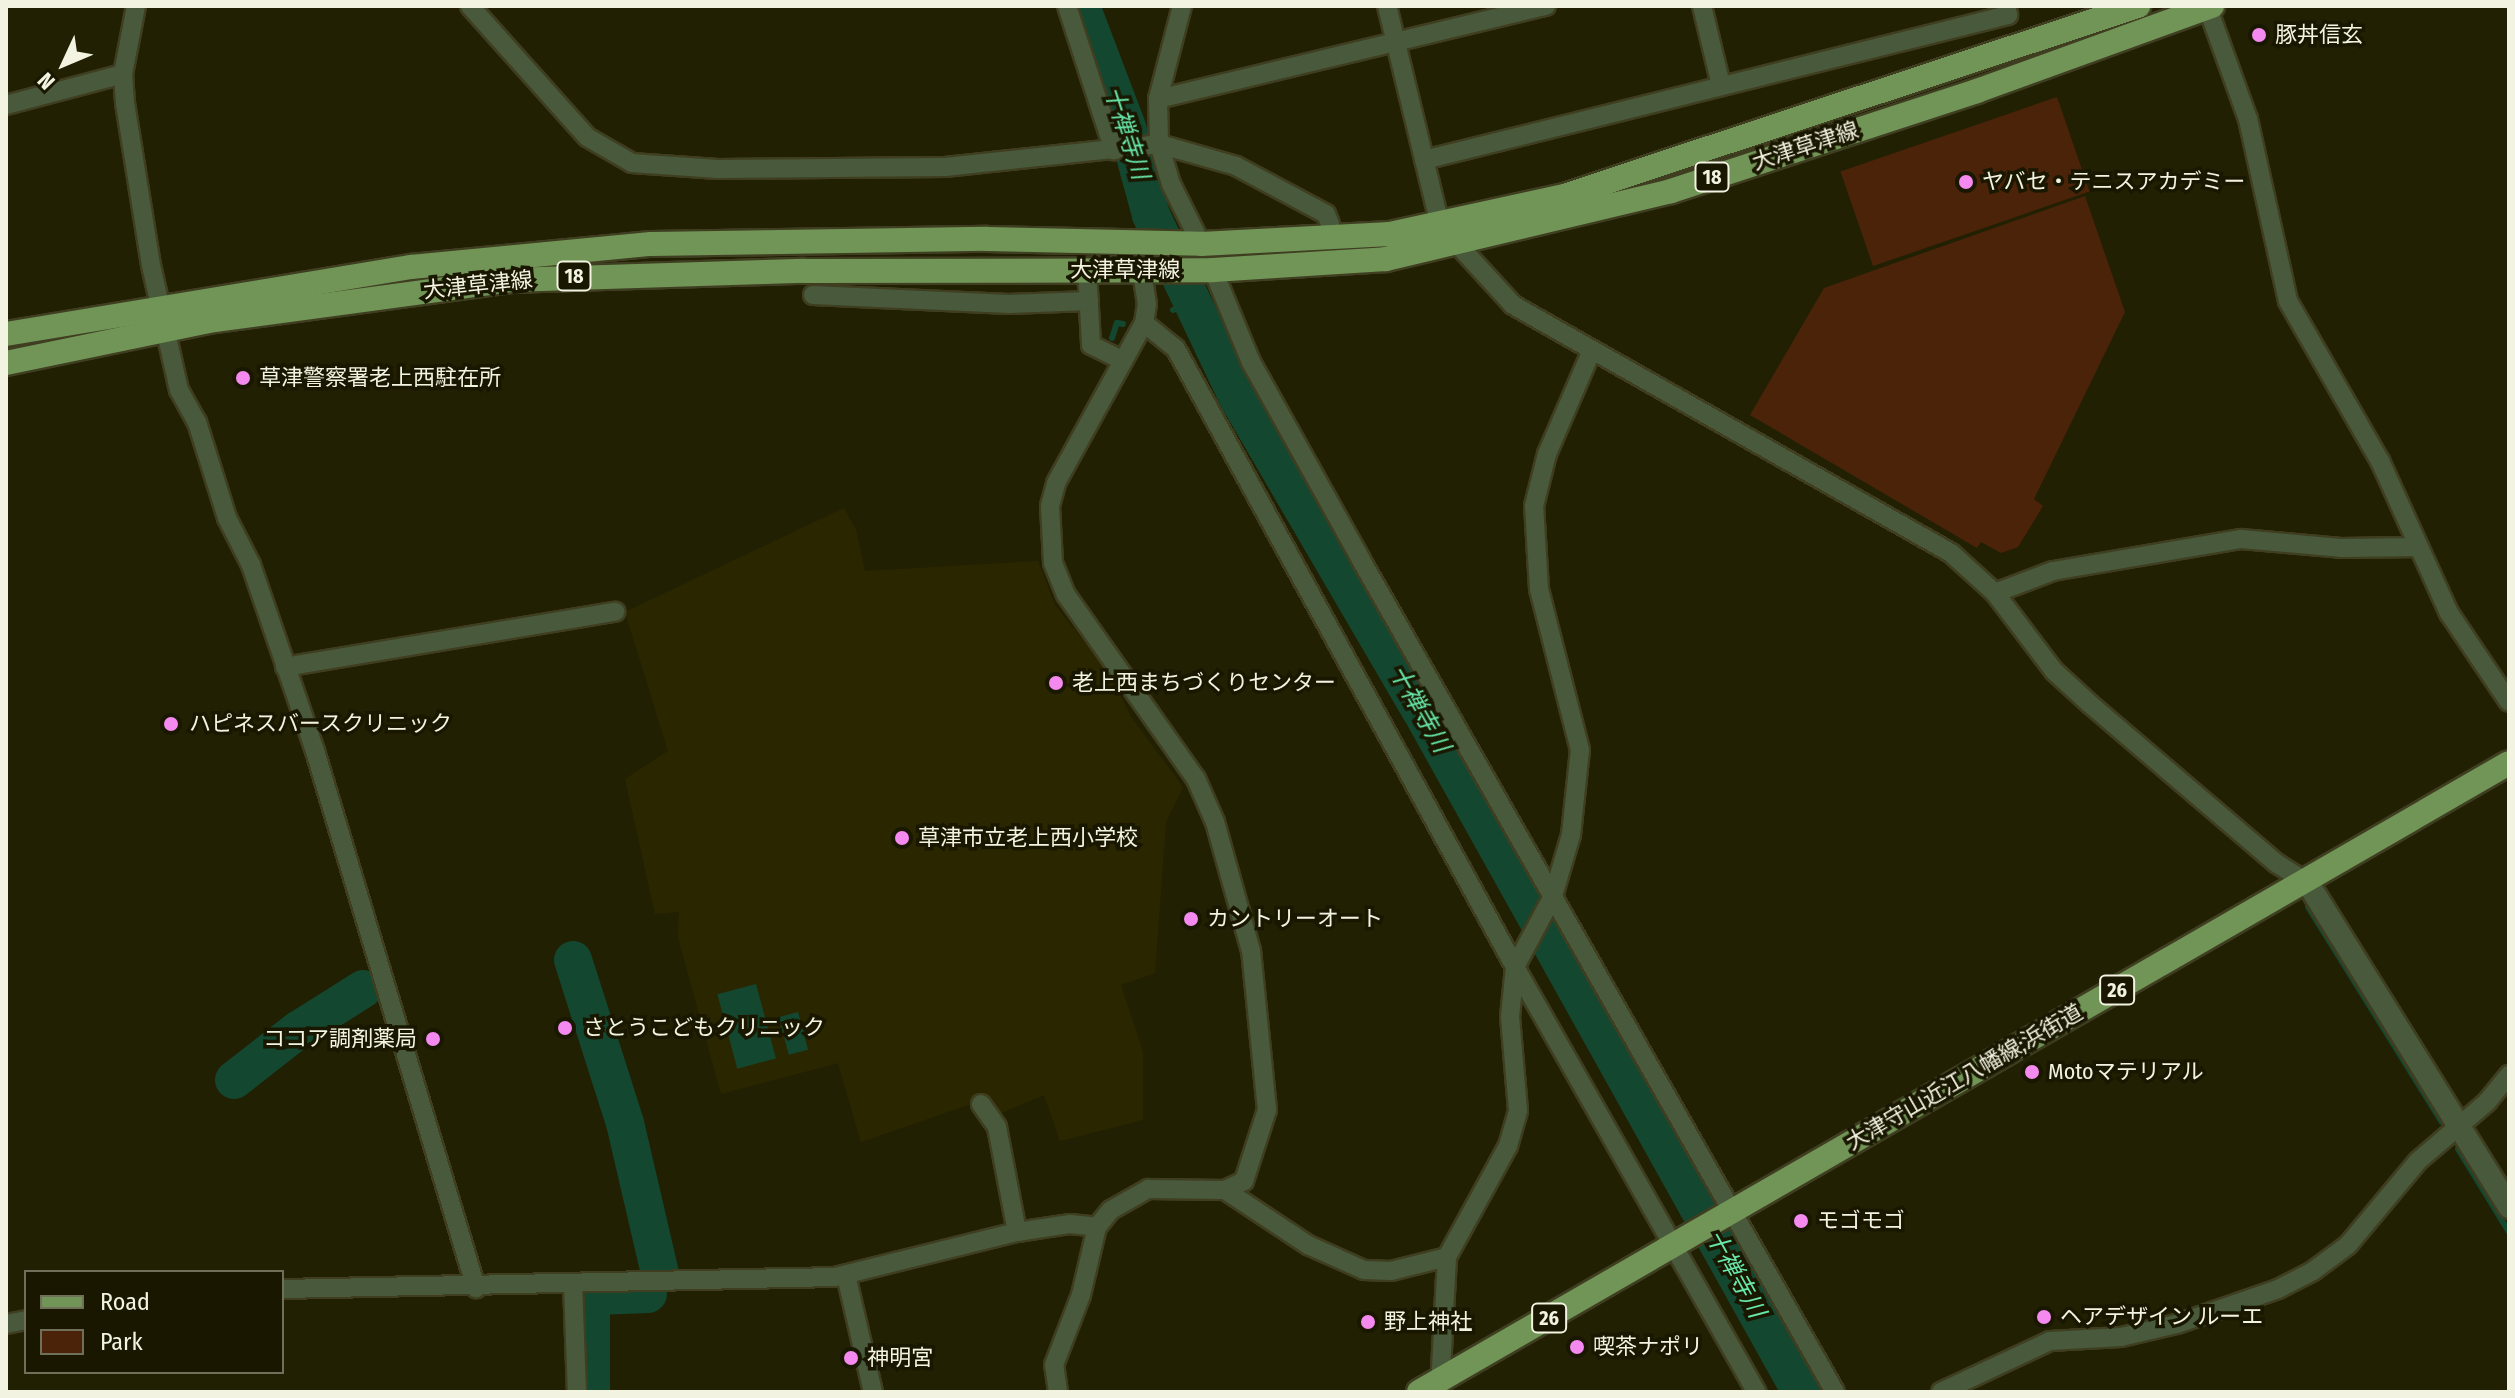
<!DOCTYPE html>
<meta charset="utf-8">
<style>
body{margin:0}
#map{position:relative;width:2515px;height:1398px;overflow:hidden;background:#222002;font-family:"Fira Sans Condensed","Noto Sans JP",sans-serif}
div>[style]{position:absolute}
.built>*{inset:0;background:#2a2700}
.green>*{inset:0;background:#4a2309;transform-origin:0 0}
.water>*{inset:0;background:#134730;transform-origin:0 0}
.stream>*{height:6px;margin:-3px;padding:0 3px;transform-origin:3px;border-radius:3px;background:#134730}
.river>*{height:38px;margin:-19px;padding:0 19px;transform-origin:19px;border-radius:19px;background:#134730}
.roads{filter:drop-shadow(2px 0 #3f3e21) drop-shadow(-2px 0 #3f3e21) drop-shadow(0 2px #3f3e21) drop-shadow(0 -2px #3f3e21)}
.minor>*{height:18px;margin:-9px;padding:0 9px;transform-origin:9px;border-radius:9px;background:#495a3c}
.tertiary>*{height:22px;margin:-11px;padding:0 11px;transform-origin:11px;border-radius:11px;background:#495a3c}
.primary>*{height:24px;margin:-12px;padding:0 12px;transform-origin:12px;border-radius:12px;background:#719557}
.dots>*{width:22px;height:22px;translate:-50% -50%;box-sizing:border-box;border:4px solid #191700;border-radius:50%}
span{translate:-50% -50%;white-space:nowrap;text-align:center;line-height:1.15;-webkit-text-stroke:7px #191700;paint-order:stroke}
.shield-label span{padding:2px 6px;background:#191700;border:2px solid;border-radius:6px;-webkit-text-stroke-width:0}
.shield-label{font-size:20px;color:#f3f3e1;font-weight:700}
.poi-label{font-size:22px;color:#f3f3e1}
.left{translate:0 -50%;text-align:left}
.right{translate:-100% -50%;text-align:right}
.street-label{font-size:22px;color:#f3f3e1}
.water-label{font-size:24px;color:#67e7a9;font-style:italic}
.frame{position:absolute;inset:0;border:8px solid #f3f3e1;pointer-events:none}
.legend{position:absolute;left:24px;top:1270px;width:260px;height:104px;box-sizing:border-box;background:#191700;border:2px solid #706f5a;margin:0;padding:10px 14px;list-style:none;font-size:24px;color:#f3f3e1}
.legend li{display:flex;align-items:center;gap:16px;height:40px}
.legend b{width:40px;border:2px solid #706f5a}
.north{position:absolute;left:24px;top:24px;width:80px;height:80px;-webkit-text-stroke:6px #191700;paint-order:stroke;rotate:226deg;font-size:22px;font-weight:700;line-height:32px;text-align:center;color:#f3f3e1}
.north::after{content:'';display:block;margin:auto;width:28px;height:36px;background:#f3f3e1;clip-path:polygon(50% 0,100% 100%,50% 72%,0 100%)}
</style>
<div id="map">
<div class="built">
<div style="clip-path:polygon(844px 508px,856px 530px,865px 571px,1038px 561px,1055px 605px,1110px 674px,1131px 717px,1183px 787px,1166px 822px,1155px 973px,1121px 985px,1143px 1052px,1143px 1120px,1060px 1141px,1044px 1095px,994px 1116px,974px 1103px,861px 1142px,838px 1063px,721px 1094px,678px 937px,679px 912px,655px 914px,625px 779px,668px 751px,625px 612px)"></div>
</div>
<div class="green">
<div style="left:2057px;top:97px;width:100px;height:229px;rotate:71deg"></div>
<div style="clip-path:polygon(2085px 196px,2125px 312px,2034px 499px,2043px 506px,2018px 547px,2001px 553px,1981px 542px,1977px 548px,1750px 415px,1824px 288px)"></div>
</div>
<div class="water">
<div style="left:756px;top:984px;width:77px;height:40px;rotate:75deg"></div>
<div style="left:798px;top:1012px;width:39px;height:20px;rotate:75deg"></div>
</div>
<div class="stream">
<div style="left:1173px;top:310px;width:18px;rotate:-22deg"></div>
<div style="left:1112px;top:338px;width:16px;rotate:-72deg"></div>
<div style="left:1117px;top:323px;width:6px;rotate:9deg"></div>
<div style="left:2308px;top:907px;width:253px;rotate:58.1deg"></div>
<div style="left:2458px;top:1149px;width:97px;rotate:58.4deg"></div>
</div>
<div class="river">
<div style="left:1081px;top:6px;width:129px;rotate:69.2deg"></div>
<div style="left:1127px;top:127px;width:91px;rotate:74.7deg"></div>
<div style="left:1151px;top:215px;width:203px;rotate:64.6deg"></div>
<div style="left:1238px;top:398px;width:360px;rotate:59.7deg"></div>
<div style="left:1420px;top:709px;width:782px;rotate:60.85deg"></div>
<div style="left:573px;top:960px;width:171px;rotate:72.3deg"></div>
<div style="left:625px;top:1123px;width:155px;rotate:76.9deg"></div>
<div style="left:234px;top:1080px;width:81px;rotate:-38deg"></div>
<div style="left:298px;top:1030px;width:77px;rotate:-32.2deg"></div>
<div style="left:591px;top:1392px;width:90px;rotate:-90deg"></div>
<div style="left:591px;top:1302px;width:7px;rotate:-56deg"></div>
<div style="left:595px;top:1296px;width:53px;rotate:-2.2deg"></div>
</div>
<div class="roads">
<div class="minor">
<div style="left:136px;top:6px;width:69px;rotate:100.8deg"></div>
<div style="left:123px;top:74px;width:29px;rotate:86deg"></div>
<div style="left:125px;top:103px;width:164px;rotate:80.9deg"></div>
<div style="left:151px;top:265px;width:128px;rotate:77.4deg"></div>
<div style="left:179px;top:390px;width:37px;rotate:61deg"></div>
<div style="left:197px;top:422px;width:101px;rotate:72.6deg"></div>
<div style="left:227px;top:518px;width:53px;rotate:62.9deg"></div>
<div style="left:251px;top:565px;width:197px;rotate:71deg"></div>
<div style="left:315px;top:751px;width:561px;rotate:73.31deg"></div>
<div style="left:470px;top:6px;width:176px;rotate:48.2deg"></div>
<div style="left:587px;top:137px;width:52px;rotate:30deg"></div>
<div style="left:632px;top:163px;width:86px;rotate:4deg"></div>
<div style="left:718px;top:169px;width:227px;rotate:-0.5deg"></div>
<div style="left:945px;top:167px;width:215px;rotate:-6.1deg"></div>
<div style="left:1159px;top:144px;width:80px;rotate:15.9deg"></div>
<div style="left:1236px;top:166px;width:102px;rotate:28.1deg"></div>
<div style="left:1326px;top:214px;width:11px;rotate:68deg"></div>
<div style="left:1067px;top:6px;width:152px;rotate:72deg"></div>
<div style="left:1182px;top:6px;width:96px;rotate:104.5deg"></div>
<div style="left:1158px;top:99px;width:45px;rotate:88.7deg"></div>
<div style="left:1159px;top:144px;width:42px;rotate:73.3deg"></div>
<div style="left:1171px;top:184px;width:67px;rotate:63.4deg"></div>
<div style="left:1387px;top:6px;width:225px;rotate:76.4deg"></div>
<div style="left:1440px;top:225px;width:108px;rotate:47.6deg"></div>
<div style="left:1513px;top:305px;width:503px;rotate:29.52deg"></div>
<div style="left:1951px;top:553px;width:59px;rotate:42.3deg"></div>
<div style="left:1995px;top:593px;width:98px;rotate:52.9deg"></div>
<div style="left:2054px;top:671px;width:49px;rotate:42.5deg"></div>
<div style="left:2090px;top:704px;width:245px;rotate:40.5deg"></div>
<div style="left:2276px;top:863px;width:36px;rotate:32deg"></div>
<div style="left:1702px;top:6px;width:81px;rotate:76.5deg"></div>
<div style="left:2207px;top:6px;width:120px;rotate:70.1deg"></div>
<div style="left:2248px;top:119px;width:186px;rotate:77.6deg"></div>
<div style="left:2288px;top:301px;width:185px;rotate:60.1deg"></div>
<div style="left:2380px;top:461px;width:167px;rotate:65.6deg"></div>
<div style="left:2449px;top:613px;width:107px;rotate:56deg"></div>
<div style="left:1158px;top:99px;width:399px;rotate:-13.5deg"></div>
<div style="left:6px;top:105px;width:121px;rotate:-14.8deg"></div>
<div style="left:1424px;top:160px;width:602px;rotate:-13.94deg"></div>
<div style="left:2008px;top:15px;width:9px;rotate:-103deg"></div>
<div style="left:1087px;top:270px;width:75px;rotate:86.9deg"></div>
<div style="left:1091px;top:345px;width:34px;rotate:26deg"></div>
<div style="left:1213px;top:270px;width:100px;rotate:67.6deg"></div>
<div style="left:1251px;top:362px;width:227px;rotate:60.9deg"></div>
<div style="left:1361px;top:560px;width:958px;rotate:60.33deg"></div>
<div style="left:813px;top:295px;width:196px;rotate:2.6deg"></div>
<div style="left:1009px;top:304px;width:80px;rotate:-2.1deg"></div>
<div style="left:1144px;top:323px;width:41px;rotate:39.1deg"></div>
<div style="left:1176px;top:349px;width:705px;rotate:61.25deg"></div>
<div style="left:1515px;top:967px;width:489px;rotate:60.4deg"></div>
<div style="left:1995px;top:593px;width:62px;rotate:-20.8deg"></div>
<div style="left:2053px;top:571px;width:191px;rotate:-9.7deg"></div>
<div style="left:2241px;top:539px;width:100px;rotate:5.1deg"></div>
<div style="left:2341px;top:548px;width:78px;rotate:-0.7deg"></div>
<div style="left:285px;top:667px;width:335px;rotate:-9.5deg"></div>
<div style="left:981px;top:1104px;width:28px;rotate:55deg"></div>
<div style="left:997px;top:1127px;width:107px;rotate:79.2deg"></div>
<div style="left:1225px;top:1190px;width:100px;rotate:33.5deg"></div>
<div style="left:1308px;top:1245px;width:61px;rotate:24.1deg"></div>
<div style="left:1364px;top:1270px;width:27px;rotate:2deg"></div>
<div style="left:1391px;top:1271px;width:58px;rotate:-14deg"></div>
<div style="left:846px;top:1275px;width:120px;rotate:77deg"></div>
<div style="left:573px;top:1284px;width:108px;rotate:87.9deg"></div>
<div style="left:282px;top:1289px;width:553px;rotate:-1.24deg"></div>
<div style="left:835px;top:1277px;width:187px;rotate:-13.9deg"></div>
<div style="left:1017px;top:1232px;width:54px;rotate:-8.6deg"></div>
<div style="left:1070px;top:1224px;width:27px;rotate:6deg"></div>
<div style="left:6px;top:1324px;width:20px;rotate:-11deg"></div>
<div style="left:1440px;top:1387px;width:130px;rotate:-86.9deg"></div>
<div style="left:1447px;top:1257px;width:127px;rotate:-61.2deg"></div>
<div style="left:1508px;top:1146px;width:37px;rotate:-74deg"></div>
<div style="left:1518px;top:1110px;width:93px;rotate:-94.9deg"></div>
<div style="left:1510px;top:1017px;width:50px;rotate:-84.3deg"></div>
<div style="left:1515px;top:967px;width:81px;rotate:-61.8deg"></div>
<div style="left:1553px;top:896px;width:64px;rotate:-73.6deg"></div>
<div style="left:1571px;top:835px;width:85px;rotate:-84deg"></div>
<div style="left:1580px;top:750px;width:166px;rotate:-104.3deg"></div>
<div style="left:1539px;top:589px;width:83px;rotate:-93.4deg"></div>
<div style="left:1534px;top:506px;width:54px;rotate:-76deg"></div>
<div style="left:1547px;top:454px;width:113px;rotate:-66.6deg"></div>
<div style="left:1058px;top:1392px;width:27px;rotate:-98deg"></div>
<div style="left:1054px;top:1365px;width:75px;rotate:-68.9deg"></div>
<div style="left:1081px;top:1295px;width:70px;rotate:-76.8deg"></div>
<div style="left:1097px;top:1227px;width:22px;rotate:-51deg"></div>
<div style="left:1111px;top:1210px;width:43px;rotate:-29.6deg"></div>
<div style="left:1148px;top:1189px;width:77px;rotate:0.7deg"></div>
<div style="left:1225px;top:1190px;width:21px;rotate:-25deg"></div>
<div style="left:1244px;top:1181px;width:75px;rotate:-72.1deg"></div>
<div style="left:1267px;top:1110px;width:160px;rotate:-95.7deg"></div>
<div style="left:1251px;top:951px;width:134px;rotate:-105.6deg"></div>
<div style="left:1215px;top:822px;width:47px;rotate:-113.8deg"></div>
<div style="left:1196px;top:779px;width:225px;rotate:-125.2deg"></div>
<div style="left:1066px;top:595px;width:35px;rotate:-112deg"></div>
<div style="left:1053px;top:562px;width:56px;rotate:-93.1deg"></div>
<div style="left:1050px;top:506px;width:24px;rotate:-75deg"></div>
<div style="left:1056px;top:483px;width:183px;rotate:-61.2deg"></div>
<div style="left:1144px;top:323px;width:19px;rotate:-81deg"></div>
<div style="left:1147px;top:304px;width:33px;rotate:-99deg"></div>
<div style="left:1941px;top:1392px;width:120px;rotate:-25.1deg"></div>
<div style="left:2050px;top:1341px;width:71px;rotate:-3.2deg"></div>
<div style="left:2121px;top:1337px;width:57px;rotate:-13.1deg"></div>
<div style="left:2177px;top:1324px;width:107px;rotate:-19.1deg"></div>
<div style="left:2278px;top:1289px;width:39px;rotate:-27deg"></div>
<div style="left:2313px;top:1271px;width:44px;rotate:-36.6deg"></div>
<div style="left:2348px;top:1245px;width:109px;rotate:-50.2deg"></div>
<div style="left:2418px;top:1161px;width:91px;rotate:-40.5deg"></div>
<div style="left:2487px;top:1102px;width:35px;rotate:-51deg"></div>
</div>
<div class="tertiary">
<div style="left:2307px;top:882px;width:383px;rotate:58.1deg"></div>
</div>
<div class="primary">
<div style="left:6px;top:334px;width:411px;rotate:-9.4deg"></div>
<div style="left:411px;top:267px;width:241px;rotate:-5.5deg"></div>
<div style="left:651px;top:244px;width:336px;rotate:-0.9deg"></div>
<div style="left:987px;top:239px;width:214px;rotate:1.3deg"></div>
<div style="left:1201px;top:244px;width:189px;rotate:-3deg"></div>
<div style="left:1390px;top:234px;width:178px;rotate:-12.3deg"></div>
<div style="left:1564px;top:196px;width:605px;rotate:-18.32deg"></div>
<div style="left:6px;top:363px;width:206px;rotate:-11.7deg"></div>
<div style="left:208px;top:321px;width:305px;rotate:-7.7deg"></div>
<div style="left:510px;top:280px;width:294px;rotate:-1.8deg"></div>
<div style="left:804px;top:271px;width:409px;rotate:-0.1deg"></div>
<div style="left:1213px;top:270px;width:173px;rotate:-3.6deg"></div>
<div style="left:1386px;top:259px;width:293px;rotate:-13.4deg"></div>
<div style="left:1671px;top:191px;width:322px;rotate:-18.1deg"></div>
<div style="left:1977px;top:91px;width:250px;rotate:-19.9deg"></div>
<div style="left:1419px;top:1392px;width:1258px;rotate:-29.99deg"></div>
</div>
</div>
<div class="dots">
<div style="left:2259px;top:35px;background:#f489ef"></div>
<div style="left:1966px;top:182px;background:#f489ef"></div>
<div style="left:243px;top:378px;background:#f489ef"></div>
<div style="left:1056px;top:683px;background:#f489ef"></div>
<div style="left:171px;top:724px;background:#f489ef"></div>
<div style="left:902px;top:838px;background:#f489ef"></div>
<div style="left:1191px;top:919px;background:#f489ef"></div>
<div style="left:565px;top:1028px;background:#f489ef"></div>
<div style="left:433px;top:1039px;background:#f489ef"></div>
<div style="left:2032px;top:1072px;background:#f489ef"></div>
<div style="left:1801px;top:1221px;background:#f489ef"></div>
<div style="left:2044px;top:1317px;background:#f489ef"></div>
<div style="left:1368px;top:1322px;background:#f489ef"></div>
<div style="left:1577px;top:1347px;background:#f489ef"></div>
<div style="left:851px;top:1358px;background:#f489ef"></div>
</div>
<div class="shield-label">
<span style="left:1712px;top:177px">18</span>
<span style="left:574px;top:276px">18</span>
<span style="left:2117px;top:990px">26</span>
<span style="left:1549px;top:1318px">26</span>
</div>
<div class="poi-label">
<span class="left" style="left:2275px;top:35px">豚丼信玄</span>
<span class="left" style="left:1982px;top:182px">ヤバセ・テニスアカデミー</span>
<span class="left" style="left:259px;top:378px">草津警察署老上西駐在所</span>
<span class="left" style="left:1072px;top:683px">老上西まちづくりセンター</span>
<span class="left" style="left:189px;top:724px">ハピネスバースクリニック</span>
<span class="left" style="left:918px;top:838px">草津市立老上西小学校</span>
<span class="left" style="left:1207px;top:919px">カントリーオート</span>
<span class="left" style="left:583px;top:1028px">さとうこどもクリニック</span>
<span class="right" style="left:417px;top:1039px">ココア調剤薬局</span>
<span class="left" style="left:2048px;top:1072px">Motoマテリアル</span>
<span class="left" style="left:1817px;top:1221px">モゴモゴ</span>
<span class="left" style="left:2060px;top:1317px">ヘアデザイン ルーエ</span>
<span class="left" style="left:1384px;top:1322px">野上神社</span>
<span class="left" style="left:1593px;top:1347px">喫茶ナポリ</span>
<span class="left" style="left:867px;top:1358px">神明宮</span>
</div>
<div class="street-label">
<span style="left:1805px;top:146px;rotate:-18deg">大津草津線</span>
<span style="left:1125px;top:270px">大津草津線</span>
<span style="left:478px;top:285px;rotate:-6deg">大津草津線</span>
<span style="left:1964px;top:1077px;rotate:-30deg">大津守山近江八幡線;浜街道</span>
</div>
<div class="water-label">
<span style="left:1126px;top:133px;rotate:72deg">十禅寺川</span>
<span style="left:1419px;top:709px;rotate:60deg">十禅寺川</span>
<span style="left:1735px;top:1274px;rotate:61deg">十禅寺川</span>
</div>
<div class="frame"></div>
<ul class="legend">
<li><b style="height:10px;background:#719557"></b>Road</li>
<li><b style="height:22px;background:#4a2309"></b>Park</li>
</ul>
<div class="north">N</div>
</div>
